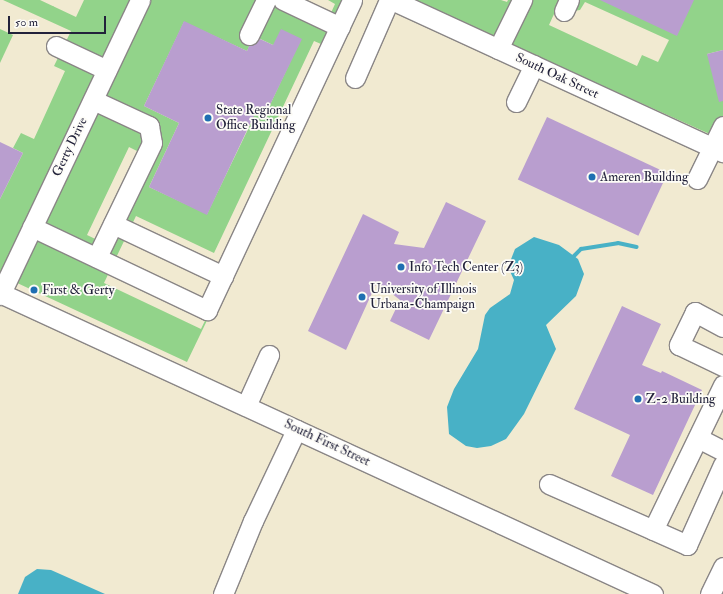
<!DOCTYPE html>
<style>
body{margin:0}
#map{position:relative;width:723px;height:594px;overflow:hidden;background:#f1ead1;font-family:"IM FELL Double Pica",serif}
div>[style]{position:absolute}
.green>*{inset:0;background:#92d38a}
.water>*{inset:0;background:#48b1c6}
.stream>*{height:4px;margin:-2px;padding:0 2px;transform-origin:2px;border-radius:2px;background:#48b1c6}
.building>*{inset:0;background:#b99ecf;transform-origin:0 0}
.roads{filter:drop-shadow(1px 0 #8a8686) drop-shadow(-1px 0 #8a8686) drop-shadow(0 1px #8a8686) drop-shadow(0 -1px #8a8686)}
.minor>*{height:19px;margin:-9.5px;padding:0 9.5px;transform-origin:9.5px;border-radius:9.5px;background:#fff}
.dots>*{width:11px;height:11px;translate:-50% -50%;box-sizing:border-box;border:2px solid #fdfcf7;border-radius:50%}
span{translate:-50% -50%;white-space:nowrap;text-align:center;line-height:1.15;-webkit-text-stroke:3.5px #fdfcf7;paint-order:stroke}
.street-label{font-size:13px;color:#22223b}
.poi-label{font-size:13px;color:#22223b}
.left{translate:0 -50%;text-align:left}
.scale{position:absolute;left:8px;top:16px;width:98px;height:18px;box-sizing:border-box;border:2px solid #22223b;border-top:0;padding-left:5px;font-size:12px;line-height:14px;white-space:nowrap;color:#22223b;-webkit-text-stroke:3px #fdfcf7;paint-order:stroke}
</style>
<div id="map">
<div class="green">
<div style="clip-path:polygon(evenodd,3px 0,40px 0,76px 17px,84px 0,284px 0,325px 26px,335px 4px,328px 0,363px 0,355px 13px,187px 362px,0 275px,0 199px,23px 153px,13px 148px,21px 133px,34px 139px,65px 71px,54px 66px,71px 31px,3px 0,184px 22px,247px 51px,254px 36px,273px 45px,301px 39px,267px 111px,248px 103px,242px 116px,252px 121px,207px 214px,149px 187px,179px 123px,144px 106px,184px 22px,3px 0,314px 41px,335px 50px,201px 329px,104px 283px,136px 216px,214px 253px,314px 41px,3px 0,129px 147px,151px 158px,110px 246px,87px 235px,129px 147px)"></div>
<div style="clip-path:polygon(evenodd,412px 0,501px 0,507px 2px,508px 0,723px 0,723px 50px,707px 54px,723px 81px,723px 140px,412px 0,585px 2px,669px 40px,658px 62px,642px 55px,637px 66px,549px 25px,554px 14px,580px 10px,585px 2px)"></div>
<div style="clip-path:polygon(0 29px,13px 35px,0 63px)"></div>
</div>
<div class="water">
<div style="clip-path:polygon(534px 237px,559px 245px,578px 259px,584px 274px,576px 296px,546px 325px,556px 349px,524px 414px,506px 439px,491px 446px,477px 448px,466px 446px,449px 434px,447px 407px,454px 389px,478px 349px,485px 315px,490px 308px,510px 294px,514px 280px,508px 267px,515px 249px)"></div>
<div style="clip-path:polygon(37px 569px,51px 570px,105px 594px,18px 594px,25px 577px)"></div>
</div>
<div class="stream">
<div style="left:574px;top:256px;width:10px;rotate:-45deg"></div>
<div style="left:581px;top:249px;width:37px;rotate:-9deg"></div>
<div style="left:618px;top:243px;width:19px;rotate:12deg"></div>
</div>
<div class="building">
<div style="clip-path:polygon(600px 0,694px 0,677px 36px)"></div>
<div style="clip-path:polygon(184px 21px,247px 51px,249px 46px,255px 44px,260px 39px,273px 45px,281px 29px,302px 39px,267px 111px,258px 107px,207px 215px,149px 187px,179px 123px,144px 106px)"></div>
<div style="clip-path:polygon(723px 50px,723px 101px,719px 102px,707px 54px)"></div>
<div style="left:547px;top:117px;width:133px;height:69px;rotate:25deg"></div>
<div style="clip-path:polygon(0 142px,23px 153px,0 199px)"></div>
<div style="clip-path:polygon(446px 202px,486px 221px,429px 340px,390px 321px,400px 300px,377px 282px,346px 350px,308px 331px,363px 214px,399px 232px,394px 244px,424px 248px)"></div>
<div style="clip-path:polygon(622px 306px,661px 324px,642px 365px,661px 373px,662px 371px,702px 390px,653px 495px,611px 476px,630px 435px,574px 409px)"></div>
</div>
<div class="roads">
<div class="minor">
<div style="left:283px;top:0;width:63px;rotate:25.3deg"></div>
<div style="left:392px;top:0;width:364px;rotate:24.7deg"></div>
<div style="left:564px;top:11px;width:12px;rotate:-66deg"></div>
<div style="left:249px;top:35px;width:39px;rotate:-64deg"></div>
<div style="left:56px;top:46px;width:56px;rotate:25.2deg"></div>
<div style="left:498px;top:49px;width:55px;rotate:-63.9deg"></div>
<div style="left:355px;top:78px;width:85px;rotate:-66.4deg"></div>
<div style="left:93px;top:100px;width:62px;rotate:24.9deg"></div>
<div style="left:149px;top:126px;width:17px;rotate:80deg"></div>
<div style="left:152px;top:143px;width:127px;rotate:115.8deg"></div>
<div style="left:516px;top:102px;width:41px;rotate:-64.1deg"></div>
<div style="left:697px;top:179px;width:59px;rotate:-63.9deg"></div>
<div style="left:113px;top:224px;width:122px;rotate:25.3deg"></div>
<div style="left:32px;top:227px;width:194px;rotate:25.4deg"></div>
<div style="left:207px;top:310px;width:342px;rotate:-64.9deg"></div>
<div style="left:0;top:293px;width:719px;rotate:24.75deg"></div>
<div style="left:0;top:295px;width:327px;rotate:-64.6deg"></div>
<div style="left:723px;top:327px;width:32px;rotate:-152deg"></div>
<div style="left:695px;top:312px;width:37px;rotate:116deg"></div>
<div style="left:679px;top:345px;width:49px;rotate:25.5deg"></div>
<div style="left:246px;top:406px;width:56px;rotate:-65.7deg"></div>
<div style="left:698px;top:438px;width:28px;rotate:27deg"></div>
<div style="left:549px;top:484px;width:151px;rotate:23.8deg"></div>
<div style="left:687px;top:545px;width:88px;rotate:-65.8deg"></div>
<div style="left:653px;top:530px;width:161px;rotate:-64.2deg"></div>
<div style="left:223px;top:594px;width:79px;rotate:-67.7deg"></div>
<div style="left:253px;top:521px;width:101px;rotate:-64.7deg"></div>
<div style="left:710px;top:594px;width:30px;rotate:-64deg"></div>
</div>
</div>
<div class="dots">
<div style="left:208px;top:118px;background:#1f6fb2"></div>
<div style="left:592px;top:177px;background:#1f6fb2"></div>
<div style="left:401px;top:267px;background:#1f6fb2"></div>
<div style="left:34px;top:290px;background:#1f6fb2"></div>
<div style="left:362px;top:297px;background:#1f6fb2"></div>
<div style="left:638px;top:399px;background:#1f6fb2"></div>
</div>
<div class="street-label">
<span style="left:557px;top:76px;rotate:25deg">South Oak Street</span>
<span style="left:70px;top:147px;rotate:-64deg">Gerty Drive</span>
<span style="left:327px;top:443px;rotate:25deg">South First Street</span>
</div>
<div class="poi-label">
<span class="left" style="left:216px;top:118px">State Regional<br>Office Building</span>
<span class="left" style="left:600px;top:177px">Ameren Building</span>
<span class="left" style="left:409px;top:267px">Info Tech Center (Z3)</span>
<span class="left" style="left:42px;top:290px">First &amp; Gerty</span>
<span class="left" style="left:370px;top:297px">University of Illinois<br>Urbana-Champaign</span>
<span class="left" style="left:646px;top:399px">Z-2 Building</span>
</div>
<div class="scale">50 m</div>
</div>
